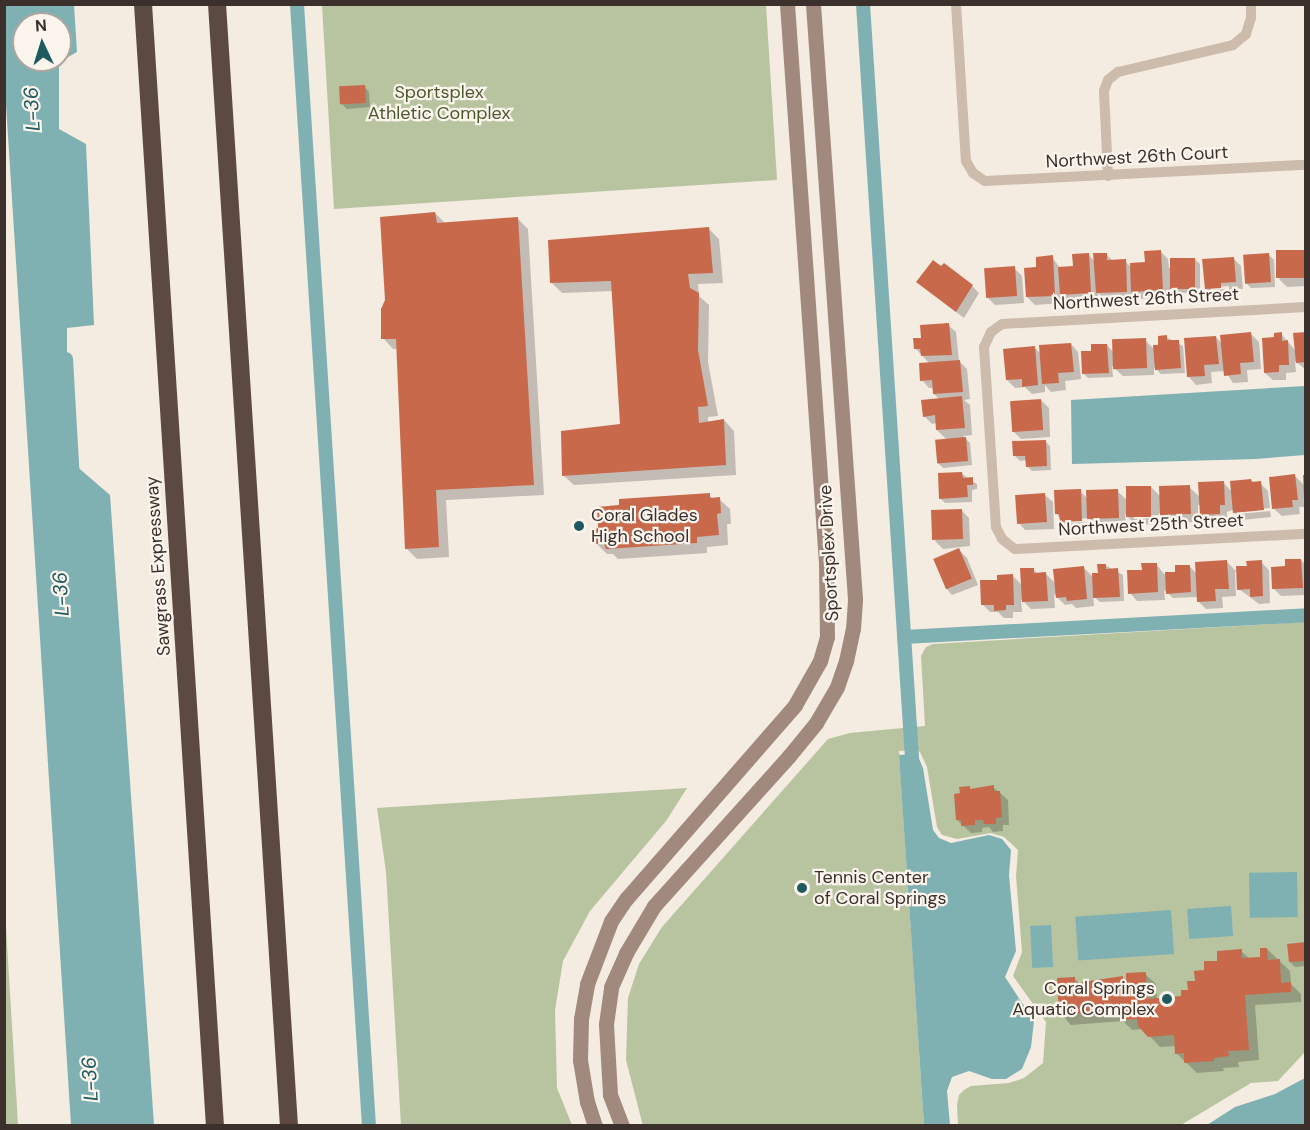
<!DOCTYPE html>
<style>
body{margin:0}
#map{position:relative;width:1310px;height:1130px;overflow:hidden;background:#f4ebe1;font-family:"DM Sans",sans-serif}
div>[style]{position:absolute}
.green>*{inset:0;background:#b8c4a0}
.water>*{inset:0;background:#7fb0b2;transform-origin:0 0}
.shadow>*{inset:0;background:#0003}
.canal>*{height:14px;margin:-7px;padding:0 7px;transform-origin:7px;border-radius:7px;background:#7fb0b2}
.building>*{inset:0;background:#c8694b;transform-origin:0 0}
.street>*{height:10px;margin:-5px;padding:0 5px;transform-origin:5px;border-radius:5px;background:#cdbbac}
.secondary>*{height:15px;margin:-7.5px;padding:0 7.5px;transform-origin:7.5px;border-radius:7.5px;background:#a18a7d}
.highway>*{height:18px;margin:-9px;padding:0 9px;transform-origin:9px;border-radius:9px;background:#5c4a42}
.dots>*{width:16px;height:16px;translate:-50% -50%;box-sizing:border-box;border:3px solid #fbf5ee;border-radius:50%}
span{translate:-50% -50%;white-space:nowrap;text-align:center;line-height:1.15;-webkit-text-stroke:4.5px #fbf5ee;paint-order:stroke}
.park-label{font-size:18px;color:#4a5a2e}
.street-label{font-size:18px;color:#3b302b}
.poi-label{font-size:18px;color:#3b302b}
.left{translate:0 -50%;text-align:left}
.right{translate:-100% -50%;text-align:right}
.water-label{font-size:20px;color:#1f5a5e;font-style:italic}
.frame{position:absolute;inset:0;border:6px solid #3b302b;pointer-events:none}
.north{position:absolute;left:12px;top:12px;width:60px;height:60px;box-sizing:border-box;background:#fbf5ee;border:2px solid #aea6a0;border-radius:50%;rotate:356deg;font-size:16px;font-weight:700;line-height:24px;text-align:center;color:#3b302b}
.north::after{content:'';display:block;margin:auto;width:21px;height:27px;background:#1f5a5e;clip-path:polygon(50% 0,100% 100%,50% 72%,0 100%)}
</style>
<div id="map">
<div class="green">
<div style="clip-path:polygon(322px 5px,766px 5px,777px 180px,334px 209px)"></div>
<div style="clip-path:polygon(1305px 622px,1305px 1052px,1278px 1081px,1251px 1083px,1181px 1125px,958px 1125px,957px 1105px,959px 1095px,964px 1090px,971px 1086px,1009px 1083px,1024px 1078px,1043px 1063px,1046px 1022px,1013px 976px,1022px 952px,1016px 876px,1018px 850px,1004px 837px,991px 833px,957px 839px,942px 835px,937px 827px,927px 767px,920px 752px,917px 750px,899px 751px,924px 1125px,643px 1126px,626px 1060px,628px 998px,639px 964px,662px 927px,828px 739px,850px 733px,925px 726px,921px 656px,926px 647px,933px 644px)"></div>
<div style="clip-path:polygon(687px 788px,666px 821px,590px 911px,563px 961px,555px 1010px,557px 1088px,572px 1125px,401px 1125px,386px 872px,377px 808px)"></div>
<div style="clip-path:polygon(4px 910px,5px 910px,18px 1125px,5px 1125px)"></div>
</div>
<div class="water">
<div style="clip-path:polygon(evenodd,4px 5px,74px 5px,77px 52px,59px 62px,59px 129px,86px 144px,94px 325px,67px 328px,67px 458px,110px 495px,154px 1125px,71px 1125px,5px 89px,4px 5px,24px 24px,60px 24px,60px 60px,24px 60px,24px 24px)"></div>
<div style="clip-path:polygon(1305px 386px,1305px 455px,1256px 459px,1072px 464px,1071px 400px)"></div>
<div style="clip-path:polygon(917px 754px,923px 768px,933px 830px,939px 838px,951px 843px,989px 835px,1002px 839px,1011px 850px,1009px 875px,1016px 951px,1005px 977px,1034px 1021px,1031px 1047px,1022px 1069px,1006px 1079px,992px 1079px,969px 1071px,952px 1077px,947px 1091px,950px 1125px,924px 1125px,899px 755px)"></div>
<div style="left:1297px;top:872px;width:45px;height:48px;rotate:89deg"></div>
<div style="left:1231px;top:906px;width:30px;height:44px;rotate:86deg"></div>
<div style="left:1171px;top:910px;width:44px;height:96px;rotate:86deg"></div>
<div style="left:1051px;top:925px;width:42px;height:21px;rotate:87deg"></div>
<div style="clip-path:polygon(1305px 1078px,1305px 1125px,1207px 1125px,1235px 1107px,1275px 1094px)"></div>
</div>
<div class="shadow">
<div style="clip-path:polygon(365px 87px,369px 92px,370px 107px,347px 109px,342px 104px)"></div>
<div style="clip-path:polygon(435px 213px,445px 223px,517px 218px,528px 229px,544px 495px,446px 500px,449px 557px,417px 559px,406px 548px,398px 349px,393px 349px,383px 338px)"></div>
<div style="clip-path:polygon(709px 229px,719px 239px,723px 283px,698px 284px,699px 296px,709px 305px,708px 362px,718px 416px,708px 417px,708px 423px,724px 420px,734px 431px,736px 475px,574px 485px,563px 475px,622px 425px,613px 291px,562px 293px,551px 282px)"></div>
<div style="clip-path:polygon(1306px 251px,1306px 286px,1287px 287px,1279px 279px)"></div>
<div style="clip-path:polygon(1161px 252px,1168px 259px,1169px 268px,1195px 259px,1200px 264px,1200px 292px,1177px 293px,1170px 286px,1170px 297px,1140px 299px,1134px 293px,1134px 299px,1105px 300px,1098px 293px,1098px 300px,1069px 302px,1062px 295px,1062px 303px,1035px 305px,1027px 297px,1038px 268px,1052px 257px,1060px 268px,1074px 267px,1089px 255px,1095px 262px,1106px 254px,1113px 261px,1125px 261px,1131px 267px,1146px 263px)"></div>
<div style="clip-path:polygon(1269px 255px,1274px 260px,1275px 287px,1251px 288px,1246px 283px)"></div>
<div style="clip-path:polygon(evenodd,1233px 258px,1241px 266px,1243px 289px,1228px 290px,1228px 295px,1214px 296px,1206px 288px,1233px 258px,1229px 286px,1229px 289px,1211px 290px,1211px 287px,1229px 286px)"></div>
<div style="clip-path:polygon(1014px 268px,1022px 276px,1024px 303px,995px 305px,987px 297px)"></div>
<div style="clip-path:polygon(972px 286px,979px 293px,964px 318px,926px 289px)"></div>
<div style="clip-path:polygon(948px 325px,956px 332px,959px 361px,967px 369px,970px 399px,964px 400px,970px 405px,972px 435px,963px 436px,970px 443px,972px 465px,943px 468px,938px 463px,947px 440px,937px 430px,937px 423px,932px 424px,924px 416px,940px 400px,934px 394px,934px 388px,929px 388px,922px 380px,930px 364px,915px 348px,922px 339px)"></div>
<div style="clip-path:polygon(1251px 334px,1259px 342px,1261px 369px,1247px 370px,1248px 382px,1233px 383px,1225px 371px,1211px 372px,1212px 383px,1196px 385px,1189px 377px,1216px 337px,1222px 344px)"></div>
<div style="clip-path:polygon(1281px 334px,1296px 351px,1306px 334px,1306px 370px,1295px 361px,1296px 372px,1286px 373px,1286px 380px,1273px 380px,1265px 373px,1275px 339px)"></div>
<div style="clip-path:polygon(1166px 337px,1183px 346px,1185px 373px,1161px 374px,1154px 367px,1154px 375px,1123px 376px,1112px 366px,1113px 377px,1088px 378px,1083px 373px,1093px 352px,1107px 345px,1114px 353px,1145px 340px,1155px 350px)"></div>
<div style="clip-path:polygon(1071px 344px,1078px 352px,1081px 379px,1065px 381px,1066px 390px,1051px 392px,1045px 385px,1045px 392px,1032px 394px,1025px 387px,1015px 388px,1007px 380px,1034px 347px,1041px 354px)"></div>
<div style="clip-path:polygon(1041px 400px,1049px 408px,1050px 437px,1021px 439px,1013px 431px)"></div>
<div style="clip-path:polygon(1045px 441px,1050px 446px,1051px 470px,1032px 471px,1027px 466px,1027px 460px,1020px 461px,1015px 456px)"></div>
<div style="clip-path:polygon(962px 474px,977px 484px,977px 489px,972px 490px,972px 502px,945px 503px,940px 498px)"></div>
<div style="clip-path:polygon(1295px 476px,1305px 486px,1306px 477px,1305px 507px,1299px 507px,1300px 514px,1282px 516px,1274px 509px)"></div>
<div style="clip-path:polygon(1251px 481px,1260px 483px,1268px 491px,1270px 508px,1239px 511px,1239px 514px,1270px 511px,1271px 517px,1242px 520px,1232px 510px,1227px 512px,1227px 521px,1209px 522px,1201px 514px,1200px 505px,1198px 505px,1198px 522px,1169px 523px,1159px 513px,1159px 515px,1134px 516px,1134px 519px,1159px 518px,1159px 524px,1136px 525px,1125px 514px,1126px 526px,1097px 526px,1089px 518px,1064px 520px,1067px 523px,1089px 522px,1089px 528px,1069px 529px,1056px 513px,1080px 491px,1088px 499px,1117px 491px,1128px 501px,1151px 487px,1161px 497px,1189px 487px,1200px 497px,1223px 482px,1232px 492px)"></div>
<div style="clip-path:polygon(709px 495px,713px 499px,719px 499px,730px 509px,731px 524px,727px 524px,728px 545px,707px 547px,707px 553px,618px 559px,613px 554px,607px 554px,597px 544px)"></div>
<div style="clip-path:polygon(1045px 495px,1053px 502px,1054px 529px,1025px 530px,1018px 522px)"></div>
<div style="clip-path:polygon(961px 510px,969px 518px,970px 546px,943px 549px,935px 541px)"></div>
<div style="clip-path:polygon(959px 550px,967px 558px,978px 585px,952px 595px,945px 587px)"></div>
<div style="clip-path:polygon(1301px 560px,1306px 565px,1306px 595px,1281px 596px,1273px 588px,1287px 568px)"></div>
<div style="clip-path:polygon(1227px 562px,1237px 572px,1235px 572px,1236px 596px,1222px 597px,1223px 608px,1206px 609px,1198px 601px,1198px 597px,1173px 598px,1164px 590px,1165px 600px,1137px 601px,1130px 593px,1143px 571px,1156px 564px,1164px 574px,1176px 573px,1189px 566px,1197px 574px)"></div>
<div style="clip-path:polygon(1261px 562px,1269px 570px,1270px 603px,1259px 604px,1239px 589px,1248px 567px)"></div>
<div style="clip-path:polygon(1105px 565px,1123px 575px,1124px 601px,1100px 602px,1093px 596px,1094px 606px,1076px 608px,1072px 604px,1065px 605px,1054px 594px,1055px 608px,1031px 609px,1021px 599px,1022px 612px,1013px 612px,1013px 618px,1004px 618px,998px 612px,990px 612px,982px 604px,999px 581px,1013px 576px,1023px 586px,1033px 569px,1038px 574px,1046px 574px,1056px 584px,1084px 568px,1094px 578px)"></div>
<div style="clip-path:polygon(993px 787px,1008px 800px,1009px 825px,1003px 825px,1003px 831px,993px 832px,989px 827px,982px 828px,982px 832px,971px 833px,957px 820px,962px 795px,969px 788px,972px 790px)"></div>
<div style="clip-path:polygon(1306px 944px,1306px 966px,1295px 967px,1290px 962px)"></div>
<div style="clip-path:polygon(1267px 949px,1290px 971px,1291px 984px,1301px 994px,1301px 1002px,1255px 1005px,1259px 1060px,1238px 1062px,1239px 1067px,1223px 1068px,1224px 1071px,1197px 1073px,1176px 1053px,1176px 1046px,1160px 1047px,1143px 1029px,1132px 1030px,1123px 1021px,1071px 1025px,1061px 1014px,1074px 978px,1084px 988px,1122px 977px,1128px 983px,1145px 974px,1156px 984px,1157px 999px,1183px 998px,1219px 962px,1241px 951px,1250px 959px,1262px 958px)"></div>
</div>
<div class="canal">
<div style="left:297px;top:4px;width:1124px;rotate:86.33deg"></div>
<div style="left:863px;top:4px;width:770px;rotate:86.28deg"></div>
<div style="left:66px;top:359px;width:121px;rotate:86.7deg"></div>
<div style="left:904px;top:637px;width:403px;rotate:-3.1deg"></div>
</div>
<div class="building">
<div style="left:365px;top:85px;width:18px;height:26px;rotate:87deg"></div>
<div style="clip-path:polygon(435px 212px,437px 223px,518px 217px,534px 485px,436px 490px,439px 547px,405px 549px,396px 339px,381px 339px,381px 309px,385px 300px,380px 217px)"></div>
<div style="clip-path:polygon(709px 227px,713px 273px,688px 274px,690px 288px,699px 293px,698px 350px,708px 406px,698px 407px,699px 423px,724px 419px,726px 465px,562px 476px,561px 431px,620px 424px,611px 281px,550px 283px,548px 240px)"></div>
<div style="clip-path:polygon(1161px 250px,1163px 290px,1131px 292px,1130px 263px,1145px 262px,1144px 251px)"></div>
<div style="left:1306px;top:250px;width:28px;height:30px;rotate:90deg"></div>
<div style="clip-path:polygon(1089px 253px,1091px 293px,1060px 295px,1058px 267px,1073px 266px,1072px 254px)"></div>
<div style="clip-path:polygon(1093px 253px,1107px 253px,1107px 260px,1126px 259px,1127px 292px,1096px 293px)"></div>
<div style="left:1269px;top:253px;width:29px;height:26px;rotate:86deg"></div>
<div style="clip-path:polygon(1053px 255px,1055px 296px,1026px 297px,1024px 268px,1036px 267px,1036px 257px)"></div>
<div style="clip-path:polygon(1234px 257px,1236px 282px,1221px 283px,1221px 288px,1205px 289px,1202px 259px)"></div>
<div style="left:1170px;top:258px;width:25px;height:31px"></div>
<div style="clip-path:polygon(933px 260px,941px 266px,944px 263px,973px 285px,956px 312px,916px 282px)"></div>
<div style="left:1015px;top:266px;width:30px;height:31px;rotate:86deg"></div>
<div style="clip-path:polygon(949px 323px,952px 355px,921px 356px,920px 349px,914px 349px,913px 338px,921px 338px,920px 325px)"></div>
<div style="clip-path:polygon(1251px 332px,1254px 362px,1240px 363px,1241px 374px,1224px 376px,1220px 335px)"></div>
<div style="clip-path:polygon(1282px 332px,1282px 341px,1288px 340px,1289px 365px,1279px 365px,1279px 372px,1264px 373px,1262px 338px,1274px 337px,1274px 333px)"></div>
<div style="clip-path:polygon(1306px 332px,1306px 362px,1296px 363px,1293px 333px)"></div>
<div style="clip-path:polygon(1167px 335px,1167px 340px,1179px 340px,1181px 368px,1155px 370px,1153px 345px,1158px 345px,1158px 336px)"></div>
<div style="clip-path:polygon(1216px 336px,1219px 364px,1204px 365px,1205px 376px,1187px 377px,1184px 338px)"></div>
<div style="left:1146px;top:338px;width:30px;height:34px;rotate:88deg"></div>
<div style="clip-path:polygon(1071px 343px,1074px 372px,1058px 373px,1059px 383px,1042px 384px,1039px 345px)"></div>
<div style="clip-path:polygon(1091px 344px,1107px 344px,1109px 373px,1082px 374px,1081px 351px,1091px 351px)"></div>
<div style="clip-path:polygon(1035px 346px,1038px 385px,1022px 387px,1022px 379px,1006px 380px,1003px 349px)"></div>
<div style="clip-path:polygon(960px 360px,963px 392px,933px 394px,932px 380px,920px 381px,919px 363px)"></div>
<div style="clip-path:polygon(962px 396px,965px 428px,936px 430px,935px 415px,923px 417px,921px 400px)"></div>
<div style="left:1041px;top:399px;width:31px;height:31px;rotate:86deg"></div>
<div style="left:966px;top:437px;width:24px;height:31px;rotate:85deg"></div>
<div style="clip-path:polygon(1046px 440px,1047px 466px,1026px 467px,1025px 456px,1013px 456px,1012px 441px)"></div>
<div style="clip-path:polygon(962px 472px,963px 478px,973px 477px,973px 485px,967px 485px,968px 497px,939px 499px,938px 473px)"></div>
<div style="clip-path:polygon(1295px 474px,1298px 500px,1292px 500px,1293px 507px,1272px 509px,1269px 477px)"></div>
<div style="clip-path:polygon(1303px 475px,1306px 475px,1306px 496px,1304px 496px)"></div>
<div style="clip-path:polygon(1251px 479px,1252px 482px,1261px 481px,1264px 510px,1233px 513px,1230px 481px)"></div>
<div style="clip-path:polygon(1224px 481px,1225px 505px,1220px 505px,1220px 514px,1200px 515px,1198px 482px)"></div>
<div style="left:1190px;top:485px;width:29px;height:31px;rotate:88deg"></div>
<div style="left:1126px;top:486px;width:25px;height:31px"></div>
<div style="clip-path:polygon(1081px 489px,1082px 521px,1060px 522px,1059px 514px,1055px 514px,1054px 490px)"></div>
<div style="left:1118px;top:489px;width:29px;height:32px;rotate:88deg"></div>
<div style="clip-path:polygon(710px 493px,710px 498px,720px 497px,721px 513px,717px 514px,719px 535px,697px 537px,697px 543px,606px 549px,604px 544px,595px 544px,595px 529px,598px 528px,597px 507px,619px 505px,619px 499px)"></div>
<div style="left:1045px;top:493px;width:29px;height:30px;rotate:86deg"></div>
<div style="left:962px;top:509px;width:30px;height:31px;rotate:88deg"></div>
<div style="left:959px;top:548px;width:33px;height:28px;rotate:67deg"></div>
<div style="clip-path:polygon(1285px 559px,1301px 559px,1303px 588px,1272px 589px,1271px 567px,1285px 566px)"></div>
<div style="clip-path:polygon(1227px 560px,1229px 589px,1215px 589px,1216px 601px,1197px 602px,1195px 562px)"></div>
<div style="clip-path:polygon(1262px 560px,1263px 596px,1250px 597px,1250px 589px,1237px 590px,1236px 566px,1247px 566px,1246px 561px)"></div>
<div style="clip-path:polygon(1141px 563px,1157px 563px,1158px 592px,1128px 594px,1127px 570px,1142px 570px)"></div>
<div style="clip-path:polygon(1097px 564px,1106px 564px,1106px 569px,1118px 568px,1120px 597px,1093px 598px,1092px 573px,1098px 573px)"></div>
<div style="clip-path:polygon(1175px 565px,1190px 565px,1191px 592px,1166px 594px,1165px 572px,1175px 572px)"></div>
<div style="clip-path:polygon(1084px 566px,1087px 599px,1067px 601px,1066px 597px,1056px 598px,1053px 569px)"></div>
<div style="clip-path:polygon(1020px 568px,1034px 568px,1034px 573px,1046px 572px,1048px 601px,1022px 602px)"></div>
<div style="clip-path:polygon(1013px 574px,1014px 605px,1006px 605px,1006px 610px,994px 611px,994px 605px,981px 605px,980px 580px,997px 580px,997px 575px)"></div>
<div style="clip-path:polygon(994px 785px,994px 791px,1000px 791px,1002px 817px,996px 818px,996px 824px,984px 824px,983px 820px,975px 820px,975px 825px,961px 826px,961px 820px,956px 820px,954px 794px,960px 793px,959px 787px,970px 786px,970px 789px)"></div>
<div style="clip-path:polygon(1306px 942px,1306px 961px,1289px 962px,1287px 944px)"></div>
<div style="clip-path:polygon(1260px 948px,1267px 948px,1268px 960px,1280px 959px,1281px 983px,1291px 982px,1291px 992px,1245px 995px,1249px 1050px,1228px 1051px,1229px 1056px,1214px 1058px,1214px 1061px,1184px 1063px,1184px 1053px,1175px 1054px,1174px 1035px,1148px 1037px,1138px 1026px,1137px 1019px,1120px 1020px,1119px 1011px,1059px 1015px,1057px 978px,1075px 977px,1075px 986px,1082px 986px,1082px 982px,1123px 976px,1123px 980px,1126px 980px,1126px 973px,1146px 972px,1147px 999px,1181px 996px,1181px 990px,1188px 990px,1187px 981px,1195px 981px,1194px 971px,1204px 970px,1204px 961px,1217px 961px,1217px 951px,1242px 949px,1242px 958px,1260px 957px)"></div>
</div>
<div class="street">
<div style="left:956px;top:4px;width:157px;rotate:86.4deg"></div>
<div style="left:966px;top:161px;width:14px;rotate:60deg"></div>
<div style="left:973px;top:173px;width:14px;rotate:34deg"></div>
<div style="left:985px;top:181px;width:321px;rotate:-2.9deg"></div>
<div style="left:1108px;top:176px;width:85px;rotate:-92.7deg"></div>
<div style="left:1104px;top:91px;width:12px;rotate:-70deg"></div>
<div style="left:1108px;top:80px;width:13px;rotate:-39deg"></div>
<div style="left:1118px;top:72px;width:118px;rotate:-13.2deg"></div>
<div style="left:1233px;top:45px;width:17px;rotate:-40deg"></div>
<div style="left:1246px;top:34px;width:17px;rotate:-73deg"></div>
<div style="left:1251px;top:18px;width:14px;rotate:-90deg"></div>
<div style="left:1306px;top:307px;width:304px;rotate:176.8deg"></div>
<div style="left:1002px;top:324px;width:14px;rotate:144deg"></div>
<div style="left:991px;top:332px;width:17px;rotate:115deg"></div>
<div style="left:984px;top:347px;width:180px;rotate:86.2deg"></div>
<div style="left:996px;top:527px;width:13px;rotate:63deg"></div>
<div style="left:1002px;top:539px;width:16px;rotate:38deg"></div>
<div style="left:1015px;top:549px;width:291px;rotate:-3deg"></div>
</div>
<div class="secondary">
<div style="left:595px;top:1126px;width:25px;rotate:-108deg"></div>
<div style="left:587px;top:1102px;width:43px;rotate:-99.5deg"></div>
<div style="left:580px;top:1060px;width:41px;rotate:-88.6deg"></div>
<div style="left:581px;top:1019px;width:36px;rotate:-80deg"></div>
<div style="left:587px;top:984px;width:67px;rotate:-69.1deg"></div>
<div style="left:611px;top:921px;width:27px;rotate:-56deg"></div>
<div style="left:626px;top:899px;width:257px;rotate:-48.9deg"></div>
<div style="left:795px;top:705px;width:51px;rotate:-60.4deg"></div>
<div style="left:820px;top:661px;width:25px;rotate:-74deg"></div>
<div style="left:827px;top:637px;width:74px;rotate:-90.8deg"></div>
<div style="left:826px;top:563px;width:560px;rotate:-93.99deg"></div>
<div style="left:622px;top:1126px;width:34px;rotate:-111deg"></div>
<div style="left:610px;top:1094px;width:70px;rotate:-93.3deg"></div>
<div style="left:606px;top:1024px;width:37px;rotate:-82deg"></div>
<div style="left:611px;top:987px;width:37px;rotate:-66deg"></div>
<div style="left:626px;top:953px;width:55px;rotate:-59.2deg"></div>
<div style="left:654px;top:906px;width:202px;rotate:-48deg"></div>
<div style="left:789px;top:756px;width:43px;rotate:-50.7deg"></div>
<div style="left:816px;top:723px;width:42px;rotate:-59.7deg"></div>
<div style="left:837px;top:687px;width:28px;rotate:-71deg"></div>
<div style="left:846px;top:661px;width:33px;rotate:-78deg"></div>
<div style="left:853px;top:629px;width:30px;rotate:-86deg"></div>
<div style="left:855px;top:599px;width:596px;rotate:-94.04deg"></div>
</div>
<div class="highway">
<div style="left:143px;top:4px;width:1124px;rotate:86.33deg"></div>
<div style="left:217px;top:4px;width:1124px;rotate:86.33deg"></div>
</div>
<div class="dots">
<div style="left:579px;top:526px;background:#1f5a5e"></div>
<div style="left:802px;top:888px;background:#1f5a5e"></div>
<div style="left:1167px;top:999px;background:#1f5a5e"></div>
</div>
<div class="park-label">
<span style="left:439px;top:103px">Sportsplex<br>Athletic Complex</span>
</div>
<div class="street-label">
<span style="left:1137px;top:157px;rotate:-3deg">Northwest 26th Court</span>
<span style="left:1146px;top:299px;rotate:-3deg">Northwest 26th Street</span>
<span style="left:1151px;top:525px;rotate:-3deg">Northwest 25th Street</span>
<span style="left:829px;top:553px;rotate:-93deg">Sportsplex Drive</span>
<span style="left:158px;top:566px;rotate:-94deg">Sawgrass Expressway</span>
</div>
<div class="poi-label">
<span class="left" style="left:591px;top:526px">Coral Glades<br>High School</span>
<span class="left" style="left:814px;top:888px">Tennis Center<br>of Coral Springs</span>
<span class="right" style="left:1155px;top:999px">Coral Springs<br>Aquatic Complex</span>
</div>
<div class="water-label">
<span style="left:32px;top:109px;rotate:-93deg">L-36</span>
<span style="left:61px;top:594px;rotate:-93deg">L-36</span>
<span style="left:90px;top:1079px;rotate:-93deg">L-36</span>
</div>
<div class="frame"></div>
<div class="north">N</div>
</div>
